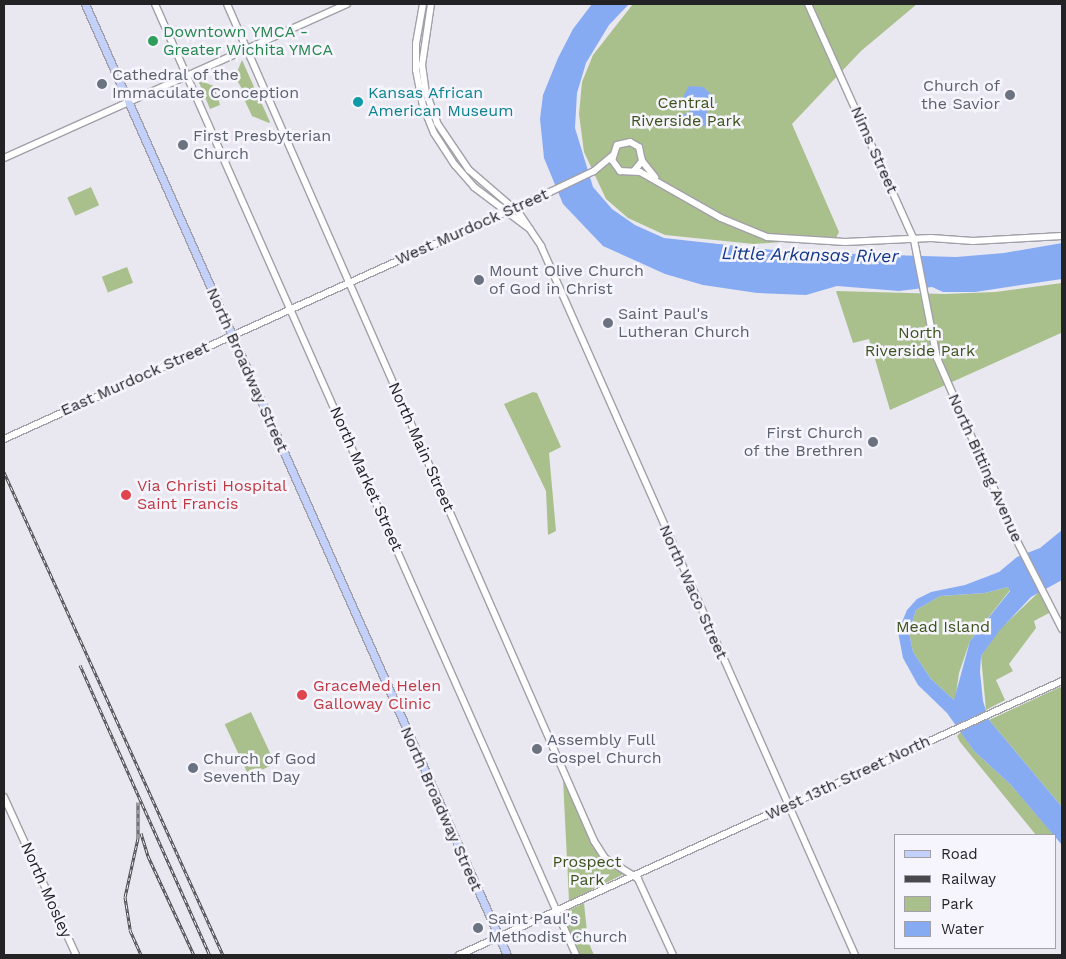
<!DOCTYPE html>
<style>
body{margin:0}
#map{position:relative;width:1066px;height:959px;overflow:hidden;background:#e9e8f0;font-family:"Work Sans",sans-serif}
div>[style]{position:absolute}
.green>*{inset:0;background:#a9c08d;transform-origin:0 0}
.water>*{inset:0;background:#87abf3}
.roads{filter:drop-shadow(1px 0 #a19fa8) drop-shadow(-1px 0 #a19fa8) drop-shadow(0 1px #a19fa8) drop-shadow(0 -1px #a19fa8)}
.secondary>*{height:6px;margin:-3px;padding:0 3px;transform-origin:3px;border-radius:3px;background:#fff}
.primary>*{height:7px;margin:-3.5px;padding:0 3.5px;transform-origin:3.5px;border-radius:3.5px;background:#c2d0fa}
.rail>*{height:3px;margin-top:-1.5px;transform-origin:0;background:repeating-linear-gradient(90deg,#f6f5fe 0 4px,#49494d 0 8px);box-sizing:border-box;border-block:1px solid #49494d}
.dots>*{width:14px;height:14px;translate:-50% -50%;box-sizing:border-box;border:2px solid #f6f5fe;border-radius:50%}
span{translate:-50% -50%;white-space:nowrap;text-align:center;line-height:1.15;-webkit-text-stroke:5px #f6f5fe;paint-order:stroke}
.leisure-label{font-size:16px;color:#27864d}
.left{translate:0 -50%;text-align:left}
.worship-label{font-size:16px;color:#5b616d}
.right{translate:-100% -50%;text-align:right}
.culture-label{font-size:16px;color:#0d838f}
.park-label{font-size:16px;color:#3c521a}
.street-label{font-size:16px;color:#232326}
.health-label{font-size:16px;color:#be3a42}
.water-label{font-size:18px;color:#123787;font-style:italic}
.frame{position:absolute;inset:0;border:5px solid #232326;pointer-events:none}
.legend{position:absolute;left:894px;top:834px;width:162px;height:115px;box-sizing:border-box;background:#f6f5fe;border:1px solid #a2a1a8;margin:0;padding:6px 9px;list-style:none;font-size:15px;color:#232326}
.legend li{display:flex;align-items:center;gap:10px;height:25px}
.legend b{width:25px;border:1px solid #a2a1a8}
</style>
<div id="map">
<div class="green">
<div style="clip-path:polygon(633px 4px,917px 4px,861px 51px,792px 124px,839px 232px,836px 238px,754px 244px,665px 235px,628px 218px,606px 199px,584px 152px,579px 114px,582px 82px,593px 55px)"></div>
<div style="clip-path:polygon(242px 60px,255px 89px,245px 94px,235px 77px)"></div>
<div style="clip-path:polygon(198px 80px,214px 86px,220px 105px,210px 109px)"></div>
<div style="clip-path:polygon(257px 93px,270px 122px,269px 123px,252px 116px,245px 101px)"></div>
<div style="left:91px;top:187px;width:20px;height:26px;rotate:66deg"></div>
<div style="left:127px;top:267px;width:17px;height:27px;rotate:69deg"></div>
<div style="clip-path:polygon(1062px 283px,1061px 333px,890px 410px,869px 339px,853px 343px,836px 291px,945px 294px,995px 292px)"></div>
<div style="clip-path:polygon(533px 392px,537px 393px,561px 447px,549px 453px,556px 531px,548px 535px,546px 491px,504px 404px)"></div>
<div style="clip-path:polygon(1008px 587px,1010px 590px,970px 641px,959px 673px,955px 701px,931px 679px,913px 652px,909px 632px,916px 610px,940px 596px,985px 593px)"></div>
<div style="clip-path:polygon(1040px 591px,1051px 612px,1034px 621px,1036px 628px,1009px 664px,1013px 671px,996px 680px,1005px 700px,986px 710px,981px 656px,999px 630px)"></div>
<div style="clip-path:polygon(1060px 687px,1062px 688px,1062px 807px,989px 720px)"></div>
<div style="left:251px;top:712px;width:57px;height:29px;rotate:65deg"></div>
<div style="clip-path:polygon(961px 732px,974px 751px,1011px 785px,1054px 835px,1036px 835px,960px 742px,957px 736px)"></div>
<div style="clip-path:polygon(563px 779px,598px 854px,624px 874px,569px 901px)"></div>
<div style="clip-path:polygon(584px 903px,588px 941px,594px 955px,580px 955px,561px 914px)"></div>
</div>
<div class="water">
<div style="clip-path:polygon(592px 4px,629px 4px,609px 25px,586px 63px,577px 93px,575px 128px,593px 187px,612px 209px,635px 225px,664px 238px,791px 252px,956px 257px,1004px 253px,1062px 243px,1062px 279px,975px 292px,943px 292px,932px 287px,899px 291px,837px 286px,806px 295px,757px 293px,703px 285px,665px 274px,603px 246px,563px 204px,544px 158px,540px 119px,543px 95px,558px 58px,573px 29px)"></div>
<div style="clip-path:polygon(689px 86px,703px 87px,711px 94px,704px 104px,711px 121px,706px 126px,683px 125px,679px 117px,693px 110px,683px 97px)"></div>
<div style="clip-path:polygon(evenodd,1062px 530px,1062px 580px,1031px 597px,1000px 630px,981px 656px,980px 672px,983px 701px,989px 720px,1062px 807px,1062px 845px,1011px 785px,974px 751px,947px 713px,918px 685px,903px 658px,898px 632px,907px 610px,917px 599px,931px 592px,965px 585px,999px 572px,1017px 557px,1040px 548px,1062px 530px,1008px 587px,1010px 591px,970px 641px,954px 700px,931px 679px,913px 652px,909px 632px,916px 610px,940px 596px,985px 593px,1008px 587px)"></div>
</div>
<div class="roads">
<div class="secondary">
<div style="left:155px;top:4px;width:1040px;rotate:66.12deg"></div>
<div style="left:227px;top:4px;width:914px;rotate:66.32deg"></div>
<div style="left:594px;top:841px;width:20px;rotate:57deg"></div>
<div style="left:605px;top:858px;width:39px;rotate:32deg"></div>
<div style="left:638px;top:879px;width:84px;rotate:65.3deg"></div>
<div style="left:423px;top:4px;width:40px;rotate:100deg"></div>
<div style="left:416px;top:43px;width:27px;rotate:90deg"></div>
<div style="left:416px;top:70px;width:37px;rotate:79deg"></div>
<div style="left:423px;top:106px;width:29px;rotate:68deg"></div>
<div style="left:434px;top:133px;width:38px;rotate:57deg"></div>
<div style="left:455px;top:165px;width:29px;rotate:49deg"></div>
<div style="left:474px;top:187px;width:70px;rotate:36.9deg"></div>
<div style="left:431px;top:4px;width:62px;rotate:98.4deg"></div>
<div style="left:422px;top:65px;width:27px;rotate:82deg"></div>
<div style="left:426px;top:92px;width:33px;rotate:70deg"></div>
<div style="left:437px;top:123px;width:57px;rotate:55.8deg"></div>
<div style="left:469px;top:170px;width:66px;rotate:40.7deg"></div>
<div style="left:519px;top:213px;width:40px;rotate:56deg"></div>
<div style="left:541px;top:246px;width:775px;rotate:66.11deg"></div>
<div style="left:808px;top:4px;width:259px;rotate:65.8deg"></div>
<div style="left:914px;top:240px;width:120px;rotate:79deg"></div>
<div style="left:937px;top:358px;width:197px;rotate:66.4deg"></div>
<div style="left:1016px;top:539px;width:101px;rotate:62.9deg"></div>
<div style="left:4px;top:158px;width:376px;rotate:-24.2deg"></div>
<div style="left:642px;top:161px;width:21px;rotate:51deg"></div>
<div style="left:634px;top:171px;width:13px;rotate:-51deg"></div>
<div style="left:642px;top:161px;width:14px;rotate:-102deg"></div>
<div style="left:639px;top:147px;width:10px;rotate:-151deg"></div>
<div style="left:630px;top:142px;width:13px;rotate:167deg"></div>
<div style="left:617px;top:145px;width:16px;rotate:108deg"></div>
<div style="left:612px;top:160px;width:14px;rotate:54deg"></div>
<div style="left:620px;top:171px;width:20px;rotate:3deg"></div>
<div style="left:640px;top:172px;width:93px;rotate:29.6deg"></div>
<div style="left:721px;top:218px;width:50px;rotate:22.4deg"></div>
<div style="left:767px;top:237px;width:78px;rotate:3.7deg"></div>
<div style="left:845px;top:242px;width:86px;rotate:-2.7deg"></div>
<div style="left:931px;top:238px;width:42px;rotate:4.1deg"></div>
<div style="left:973px;top:241px;width:89px;rotate:-3.2deg"></div>
<div style="left:4px;top:439px;width:599px;rotate:-24.34deg"></div>
<div style="left:550px;top:192px;width:49px;rotate:-25.5deg"></div>
<div style="left:594px;top:171px;width:23px;rotate:-40deg"></div>
<div style="left:4px;top:797px;width:174px;rotate:65.5deg"></div>
<div style="left:459px;top:955px;width:662px;rotate:-24.44deg"></div>
</div>
<div class="primary">
<div style="left:85px;top:4px;width:1040px;rotate:66.07deg"></div>
</div>
</div>
<div class="rail">
<div style="left:4px;top:472px;width:530px;rotate:65.61deg"></div>
<div style="left:80px;top:665px;width:318px;rotate:65.9deg"></div>
<div style="left:138px;top:802px;width:36px;rotate:90deg"></div>
<div style="left:138px;top:838px;width:60px;rotate:102.4deg"></div>
<div style="left:125px;top:897px;width:33px;rotate:81deg"></div>
<div style="left:130px;top:930px;width:27px;rotate:66deg"></div>
<div style="left:141px;top:833px;width:24px;rotate:73deg"></div>
<div style="left:148px;top:856px;width:109px;rotate:65.1deg"></div>
</div>
<div class="dots">
<div style="left:153px;top:41px;background:#2e9e5b"></div>
<div style="left:102px;top:84px;background:#6b7280"></div>
<div style="left:1010px;top:95px;background:#6b7280"></div>
<div style="left:358px;top:102px;background:#0f9aa8"></div>
<div style="left:183px;top:145px;background:#6b7280"></div>
<div style="left:479px;top:280px;background:#6b7280"></div>
<div style="left:608px;top:323px;background:#6b7280"></div>
<div style="left:873px;top:442px;background:#6b7280"></div>
<div style="left:126px;top:495px;background:#e0444e"></div>
<div style="left:302px;top:695px;background:#e0444e"></div>
<div style="left:537px;top:749px;background:#6b7280"></div>
<div style="left:193px;top:768px;background:#6b7280"></div>
<div style="left:478px;top:928px;background:#6b7280"></div>
</div>
<div class="leisure-label">
<span class="left" style="left:163px;top:41px">Downtown YMCA -<br>Greater Wichita YMCA</span>
</div>
<div class="worship-label">
<span class="left" style="left:112px;top:84px">Cathedral of the<br>Immaculate Conception</span>
<span class="right" style="left:1000px;top:95px">Church of<br>the Savior</span>
<span class="left" style="left:193px;top:145px">First Presbyterian<br>Church</span>
<span class="left" style="left:489px;top:280px">Mount Olive Church<br>of God in Christ</span>
<span class="left" style="left:618px;top:323px">Saint Paul's<br>Lutheran Church</span>
<span class="right" style="left:863px;top:442px">First Church<br>of the Brethren</span>
<span class="left" style="left:547px;top:749px">Assembly Full<br>Gospel Church</span>
<span class="left" style="left:203px;top:768px">Church of God<br>Seventh Day</span>
<span class="left" style="left:488px;top:928px">Saint Paul's<br>Methodist Church</span>
</div>
<div class="culture-label">
<span class="left" style="left:368px;top:102px">Kansas African<br>American Museum</span>
</div>
<div class="park-label">
<span style="left:686px;top:112px">Central<br>Riverside Park</span>
<span style="left:920px;top:342px">North<br>Riverside Park</span>
<span style="left:943px;top:627px">Mead Island</span>
<span style="left:587px;top:871px">Prospect<br>Park</span>
</div>
<div class="street-label">
<span style="left:874px;top:150px;rotate:66deg">Nims Street</span>
<span style="left:472px;top:227px;rotate:-24deg">West Murdock Street</span>
<span style="left:247px;top:370px;rotate:66deg">North Broadway Street</span>
<span style="left:135px;top:379px;rotate:-24deg">East Murdock Street</span>
<span style="left:421px;top:447px;rotate:66deg">North Main Street</span>
<span style="left:985px;top:468px;rotate:66deg">North Bitting Avenue</span>
<span style="left:366px;top:479px;rotate:66deg">North Market Street</span>
<span style="left:693px;top:592px;rotate:66deg">North Waco Street</span>
<span style="left:848px;top:778px;rotate:-25deg">West 13th Street North</span>
<span style="left:441px;top:809px;rotate:66deg">North Broadway Street</span>
<span style="left:46px;top:890px;rotate:66deg">North Mosley</span>
</div>
<div class="health-label">
<span class="left" style="left:137px;top:495px">Via Christi Hospital<br>Saint Francis</span>
<span class="left" style="left:313px;top:695px">GraceMed Helen<br>Galloway Clinic</span>
</div>
<div class="water-label">
<span style="left:810px;top:255px;rotate:1deg">Little Arkansas River</span>
</div>
<div class="frame"></div>
<ul class="legend">
<li><b style="height:6px;background:#c2d0fa"></b>Road</li>
<li><b style="height:6px;background:#49494d"></b>Railway</li>
<li><b style="height:14px;background:#a9c08d"></b>Park</li>
<li><b style="height:14px;background:#87abf3"></b>Water</li>
</ul>
</div>
